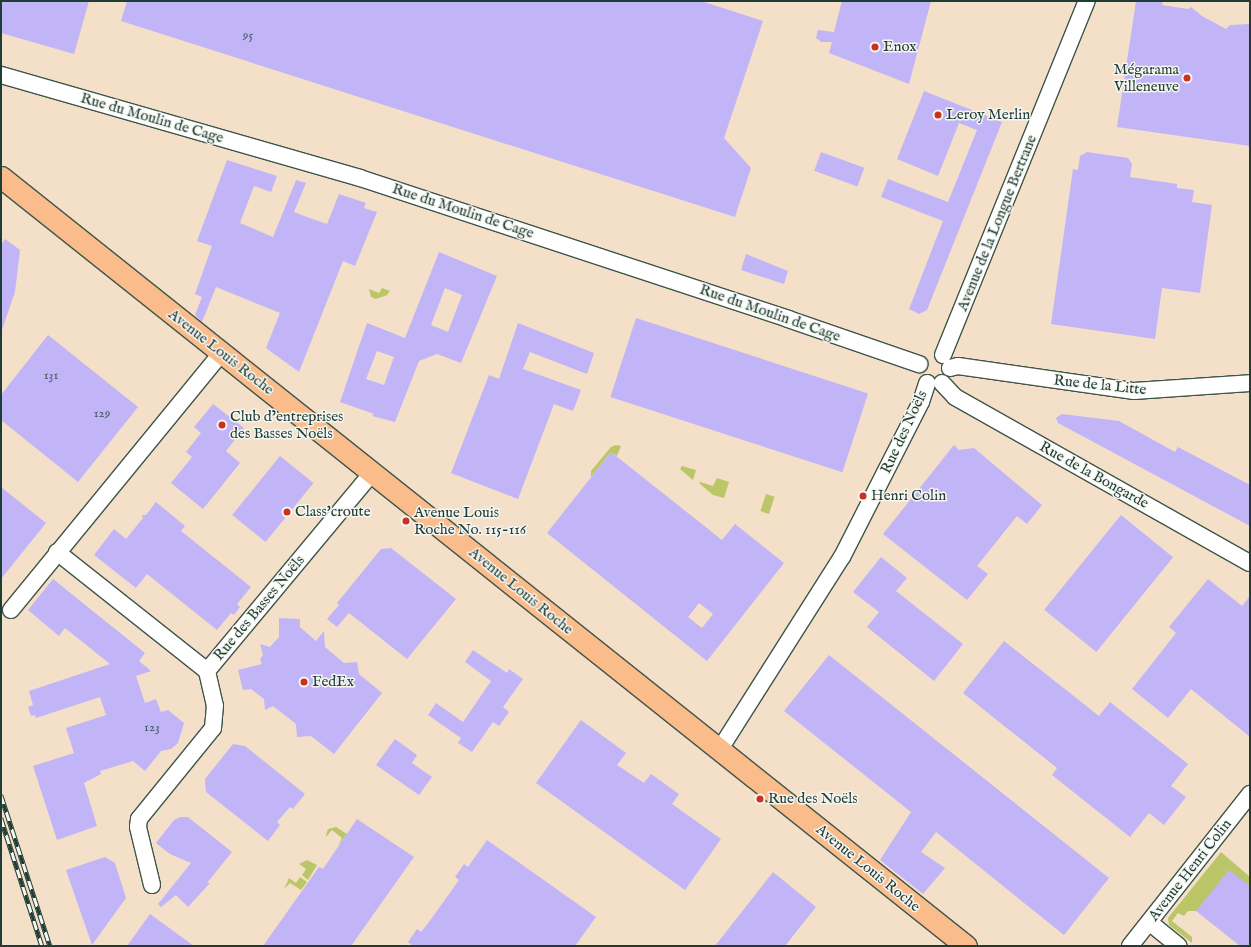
<!DOCTYPE html>
<meta charset="utf-8">
<style>
body{margin:0}
#map{position:relative;width:1251px;height:947px;overflow:hidden;background:#f4e0c8;font-family:"IM FELL English",serif}
div>[style]{position:absolute}
.green>*{inset:0;background:#bac668;transform-origin:0 0}
.building>*{inset:0;background:#c1b4f7;transform-origin:0 0}
.roads{filter:drop-shadow(1px 0 #3f554a) drop-shadow(-1px 0 #3f554a) drop-shadow(0 1px #3f554a) drop-shadow(0 -1px #3f554a)}
.minor>*{height:16px;margin:-8px;padding:0 8px;transform-origin:8px;border-radius:8px;background:#fff}
.major>*{height:21px;margin:-10.5px;padding:0 10.5px;transform-origin:10.5px;border-radius:10.5px;background:#f9bc8a}
.rail>*{height:4.5px;margin-top:-2.25px;transform-origin:0;background:repeating-linear-gradient(90deg,#f6f6f2 0 9px,#1f3d34 0 18px);box-sizing:border-box;border-block:1px solid #1f3d34}
.dots>*{width:11px;height:11px;translate:-50% -50%;box-sizing:border-box;border:2px solid #f6f6f2;border-radius:50%}
span{translate:-50% -50%;white-space:nowrap;text-align:center;line-height:1.15;-webkit-text-stroke:3px #f6f6f2;paint-order:stroke}
.number-label{font-size:13px;color:#485b65}
.number-label span{-webkit-text-stroke-width:0}
.poi-label{font-size:15px;color:#1f3d34}
.left{translate:0 -50%;text-align:left}
.right{translate:-100% -50%;text-align:right}
.street-label{font-size:15px;color:#1f3d34}
.frame{position:absolute;inset:0;border:2px solid #1f3d34;pointer-events:none}
</style>
<div id="map">
<div class="green">
<div style="clip-path:polygon(382px 288px,390px 291px,387px 295px,376px 299px,371px 297px,369px 289px,379px 293px)"></div>
<div style="clip-path:polygon(616px 445px,621px 446px,617px 456px,611px 452px,591px 477px,591px 471px,611px 447px)"></div>
<div style="clip-path:polygon(682px 466px,696px 470px,693px 480px,680px 469px)"></div>
<div style="clip-path:polygon(717px 478px,729px 482px,724px 498px,713px 495px,699px 483px,700px 482px,713px 486px)"></div>
<div style="left:766px;top:494px;width:9px;height:18px;rotate:18deg"></div>
<div style="clip-path:polygon(336px 827px,347px 834px,338px 846px,342px 838px,332px 830px,326px 837px,326px 835px,328px 829px)"></div>
<div style="clip-path:polygon(1221px 852px,1250px 877px,1250px 886px,1196px 911px,1188px 911px,1184px 916px,1178px 913px,1172px 921px,1192px 937px,1192px 943px,1169px 925px,1168px 918px)"></div>
<div style="clip-path:polygon(307px 860px,317px 865px,308px 880px,302px 875px,306px 869px,299px 864px)"></div>
<div style="clip-path:polygon(300px 877px,307px 882px,301px 890px,290px 883px,284px 889px,289px 878px,296px 883px)"></div>
</div>
<div class="building">
<div style="clip-path:polygon(1px 1px,89px 1px,74px 54px,1px 33px)"></div>
<div style="clip-path:polygon(127px 1px,701px 1px,763px 21px,724px 138px,751px 168px,735px 217px,121px 21px)"></div>
<div style="clip-path:polygon(842px 1px,931px 1px,909px 84px,829px 53px,832px 42px,821px 42px,816px 38px,818px 30px,834px 32px)"></div>
<div style="clip-path:polygon(1136px 1px,1163px 1px,1162px 5px,1188px 9px,1191px 7px,1202px 16px,1226px 29px,1230px 25px,1250px 24px,1250px 146px,1117px 127px)"></div>
<div style="clip-path:polygon(924px 91px,1002px 122px,927px 310px,919px 314px,909px 309px,943px 221px,881px 197px,888px 179px,948px 202px,977px 130px,959px 123px,938px 176px,897px 159px)"></div>
<div style="left:821px;top:152px;width:46px;height:20px;rotate:20deg"></div>
<div style="clip-path:polygon(1087px 152px,1128px 158px,1132px 164px,1130px 177px,1177px 184px,1177px 188px,1194px 190px,1192px 202px,1212px 205px,1200px 293px,1162px 288px,1155px 339px,1051px 324px,1073px 169px,1078px 170px,1080px 156px)"></div>
<div style="clip-path:polygon(227px 160px,277px 176px,271px 192px,254px 186px,240px 223px,273px 237px,296px 180px,306px 183px,294px 212px,304px 216px,327px 224px,339px 194px,366px 203px,364px 208px,377px 212px,355px 266px,343px 261px,299px 372px,266px 348px,280px 313px,216px 287px,202px 322px,195px 315px,202px 297px,195px 294px,212px 246px,197px 241px)"></div>
<div style="clip-path:polygon(5px 239px,20px 250px,15px 292px,2px 330px,1px 245px)"></div>
<div style="clip-path:polygon(evenodd,439px 252px,497px 276px,461px 363px,437px 354px,419px 361px,395px 422px,372px 416px,374px 414px,340px 402px,367px 323px,405px 338px,439px 252px,445px 288px,462px 295px,448px 332px,431px 325px,445px 288px,439px 252px,377px 351px,394px 357px,384px 385px,366px 379px,377px 351px)"></div>
<div style="clip-path:polygon(746px 254px,788px 271px,784px 284px,741px 270px)"></div>
<div style="left:636px;top:318px;width:244px;height:83px;rotate:18deg"></div>
<div style="clip-path:polygon(518px 323px,594px 353px,587px 374px,530px 352px,523px 369px,581px 390px,573px 411px,554px 404px,518px 499px,451px 473px,489px 375px,499px 379px)"></div>
<div style="clip-path:polygon(48px 335px,138px 407px,78px 482px,1px 420px,1px 395px)"></div>
<div style="clip-path:polygon(213px 404px,244px 428px,226px 451px,240px 463px,203px 509px,171px 483px,192px 457px,186px 452px,201px 433px,194px 427px)"></div>
<div style="clip-path:polygon(1062px 414px,1119px 421px,1175px 452px,1178px 447px,1250px 485px,1250px 526px,1058px 423px,1056px 418px)"></div>
<div style="clip-path:polygon(954px 445px,959px 450px,974px 448px,1042px 505px,1027px 524px,1017px 516px,977px 566px,988px 574px,967px 600px,883px 534px)"></div>
<div style="clip-path:polygon(evenodd,611px 452px,722px 540px,735px 524px,784px 563px,707px 661px,547px 533px,611px 452px,699px 603px,713px 614px,702px 628px,688px 617px,699px 603px)"></div>
<div style="left:280px;top:456px;width:43px;height:76px;rotate:39deg"></div>
<div style="clip-path:polygon(1px 487px,46px 523px,1px 579px)"></div>
<div style="clip-path:polygon(156px 502px,185px 526px,181px 531px,251px 587px,237px 604px,240px 607px,234px 615px,231px 613px,217px 630px,147px 574px,136px 588px,94px 555px,114px 529px,126px 539px,143px 518px,142px 515px,146px 515px)"></div>
<div style="left:1121px;top:515px;width:67px;height:122px;rotate:39deg"></div>
<div style="clip-path:polygon(391px 548px,456px 599px,407px 659px,349px 613px,337px 627px,327px 619px,339px 605px,337px 603px,381px 549px)"></div>
<div style="clip-path:polygon(881px 557px,907px 578px,896px 591px,963px 644px,934px 681px,867px 627px,879px 612px,853px 592px)"></div>
<div style="clip-path:polygon(53px 579px,145px 653px,139px 661px,151px 671px,136px 676px,145px 703px,156px 699px,161px 712px,168px 710px,184px 723px,178px 743px,171px 749px,161px 751px,145px 771px,133px 761px,100px 771px,101px 774px,84px 783px,97px 826px,57px 840px,33px 766px,74px 753px,66px 728px,106px 715px,100px 697px,36px 718px,35px 715px,31px 716px,28px 707px,33px 705px,29px 691px,110px 664px,65px 628px,59px 636px,28px 610px)"></div>
<div style="clip-path:polygon(1208px 579px,1242px 606px,1250px 596px,1250px 737px,1191px 689px,1168px 718px,1132px 689px,1176px 633px,1169px 627px)"></div>
<div style="clip-path:polygon(279px 618px,300px 619px,300px 627px,316px 641px,324px 631px,325px 647px,344px 663px,357px 662px,359px 674px,382px 693px,334px 754px,311px 736px,297px 737px,296px 724px,273px 706px,265px 710px,264px 699px,251px 689px,243px 690px,238px 670px,262px 664px,260px 659px,263px 655px,260px 644px,270px 647px,279px 637px)"></div>
<div style="clip-path:polygon(1004px 641px,1099px 716px,1110px 702px,1188px 764px,1171px 786px,1186px 797px,1164px 825px,1149px 813px,1130px 837px,1052px 775px,1057px 768px,963px 693px)"></div>
<div style="clip-path:polygon(473px 650px,507px 673px,509px 669px,523px 679px,503px 707px,509px 712px,499px 726px,493px 722px,472px 752px,458px 743px,461px 738px,428px 715px,436px 703px,463px 722px,491px 681px,465px 662px)"></div>
<div style="clip-path:polygon(829px 655px,1109px 878px,1064px 935px,936px 832px,921px 852px,945px 868px,923px 894px,880px 860px,911px 812px,784px 711px)"></div>
<div style="clip-path:polygon(581px 720px,626px 753px,617px 765px,644px 783px,651px 774px,679px 794px,672px 804px,721px 839px,685px 890px,536px 783px)"></div>
<div style="clip-path:polygon(395px 739px,417px 755px,412px 763px,432px 777px,419px 795px,376px 765px)"></div>
<div style="clip-path:polygon(233px 744px,245px 746px,305px 794px,293px 809px,290px 807px,277px 822px,280px 825px,268px 841px,206px 792px,205px 779px)"></div>
<div style="clip-path:polygon(180px 817px,188px 817px,232px 852px,207px 883px,210px 883px,188px 907px,176px 895px,161px 907px,158px 904px,191px 863px,170px 854px,156px 843px,174px 820px)"></div>
<div style="clip-path:polygon(357px 819px,414px 857px,351px 946px,263px 946px,319px 867px,323px 869px)"></div>
<div style="clip-path:polygon(487px 840px,596px 917px,575px 946px,413px 946px,408px 942px,417px 929px,421px 932px,429px 922px,459px 880px,455px 877px,464px 864px,468px 867px)"></div>
<div style="clip-path:polygon(105px 857px,115px 863px,126px 898px,92px 945px,66px 870px)"></div>
<div style="clip-path:polygon(1229px 870px,1250px 886px,1250px 946px,1240px 946px,1196px 911px)"></div>
<div style="clip-path:polygon(773px 872px,816px 907px,785px 946px,715px 946px)"></div>
<div style="clip-path:polygon(150px 914px,194px 946px,127px 946px)"></div>
</div>
<div class="roads">
<div class="minor">
<div style="left:1px;top:75px;width:373px;rotate:16deg"></div>
<div style="left:360px;top:178px;width:451px;rotate:18.2deg"></div>
<div style="left:788px;top:319px;width:139px;rotate:19deg"></div>
<div style="left:943px;top:355px;width:382px;rotate:-67.9deg"></div>
<div style="left:950px;top:368px;width:8px;rotate:-14deg"></div>
<div style="left:958px;top:366px;width:178px;rotate:8.1deg"></div>
<div style="left:1134px;top:391px;width:116px;rotate:-3.9deg"></div>
<div style="left:942px;top:383px;width:19px;rotate:47deg"></div>
<div style="left:955px;top:397px;width:338px;rotate:29.4deg"></div>
<div style="left:57px;top:552px;width:191px;rotate:38.4deg"></div>
<div style="left:11px;top:610px;width:332px;rotate:-50.7deg"></div>
<div style="left:207px;top:671px;width:258px;rotate:-50.2deg"></div>
<div style="left:720px;top:749px;width:227px;rotate:-57.6deg"></div>
<div style="left:842px;top:557px;width:174px;rotate:-63deg"></div>
<div style="left:921px;top:402px;width:20px;rotate:-72deg"></div>
<div style="left:152px;top:885px;width:60px;rotate:-103.6deg"></div>
<div style="left:138px;top:827px;width:8px;rotate:-83deg"></div>
<div style="left:139px;top:819px;width:117px;rotate:-50.9deg"></div>
<div style="left:213px;top:728px;width:22px;rotate:-85deg"></div>
<div style="left:215px;top:706px;width:36px;rotate:-103deg"></div>
<div style="left:1149px;top:922px;width:38px;rotate:39deg"></div>
<div style="left:1130px;top:946px;width:194px;rotate:-51.7deg"></div>
</div>
<div class="major">
<div style="left:1px;top:177px;width:1234px;rotate:38.55deg"></div>
</div>
</div>
<div class="rail">
<div style="left:1px;top:795px;width:159px;rotate:72deg"></div>
<div style="left:1px;top:818px;width:134px;rotate:72.2deg"></div>
</div>
<div class="dots">
<div style="left:875px;top:47px;background:#c8321e"></div>
<div style="left:1187px;top:78px;background:#c8321e"></div>
<div style="left:938px;top:115px;background:#c8321e"></div>
<div style="left:222px;top:425px;background:#c8321e"></div>
<div style="left:863px;top:496px;background:#c8321e"></div>
<div style="left:287px;top:512px;background:#c8321e"></div>
<div style="left:406px;top:521px;background:#c8321e"></div>
<div style="left:304px;top:682px;background:#c8321e"></div>
<div style="left:760px;top:799px;background:#c8321e"></div>
</div>
<div class="number-label">
<span style="left:248px;top:36px">95</span>
<span style="left:51px;top:376px">131</span>
<span style="left:102px;top:414px">129</span>
<span style="left:152px;top:728px">123</span>
</div>
<div class="poi-label">
<span class="left" style="left:883px;top:47px">Enox</span>
<span class="right" style="left:1179px;top:78px">Mégarama<br>Villeneuve</span>
<span class="left" style="left:946px;top:115px">Leroy Merlin</span>
<span class="left" style="left:230px;top:425px">Club d’entreprises<br>des Basses Noëls</span>
<span class="left" style="left:871px;top:496px">Henri Colin</span>
<span class="left" style="left:295px;top:512px">Class'croute</span>
<span class="left" style="left:414px;top:521px">Avenue Louis<br>Roche No. 115-116</span>
<span class="left" style="left:312px;top:682px">FedEx</span>
<span class="left" style="left:768px;top:799px">Rue des Noëls</span>
</div>
<div class="street-label">
<span style="left:152px;top:118px;rotate:16deg">Rue du Moulin de Cage</span>
<span style="left:463px;top:211px;rotate:18deg">Rue du Moulin de Cage</span>
<span style="left:997px;top:223px;rotate:-68deg">Avenue de la Longue Bertrane</span>
<span style="left:770px;top:313px;rotate:19deg">Rue du Moulin de Cage</span>
<span style="left:221px;top:352px;rotate:38deg">Avenue Louis Roche</span>
<span style="left:1100px;top:385px;rotate:6deg">Rue de la Litte</span>
<span style="left:904px;top:432px;rotate:-65deg">Rue des Noëls</span>
<span style="left:1094px;top:475px;rotate:29deg">Rue de la Bongarde</span>
<span style="left:521px;top:591px;rotate:39deg">Avenue Louis Roche</span>
<span style="left:259px;top:608px;rotate:-50deg">Rue des Basses Noëls</span>
<span style="left:868px;top:868px;rotate:39deg">Avenue Louis Roche</span>
<span style="left:1190px;top:870px;rotate:-52deg">Avenue Henri Colin</span>
</div>
<div class="frame"></div>
</div>
